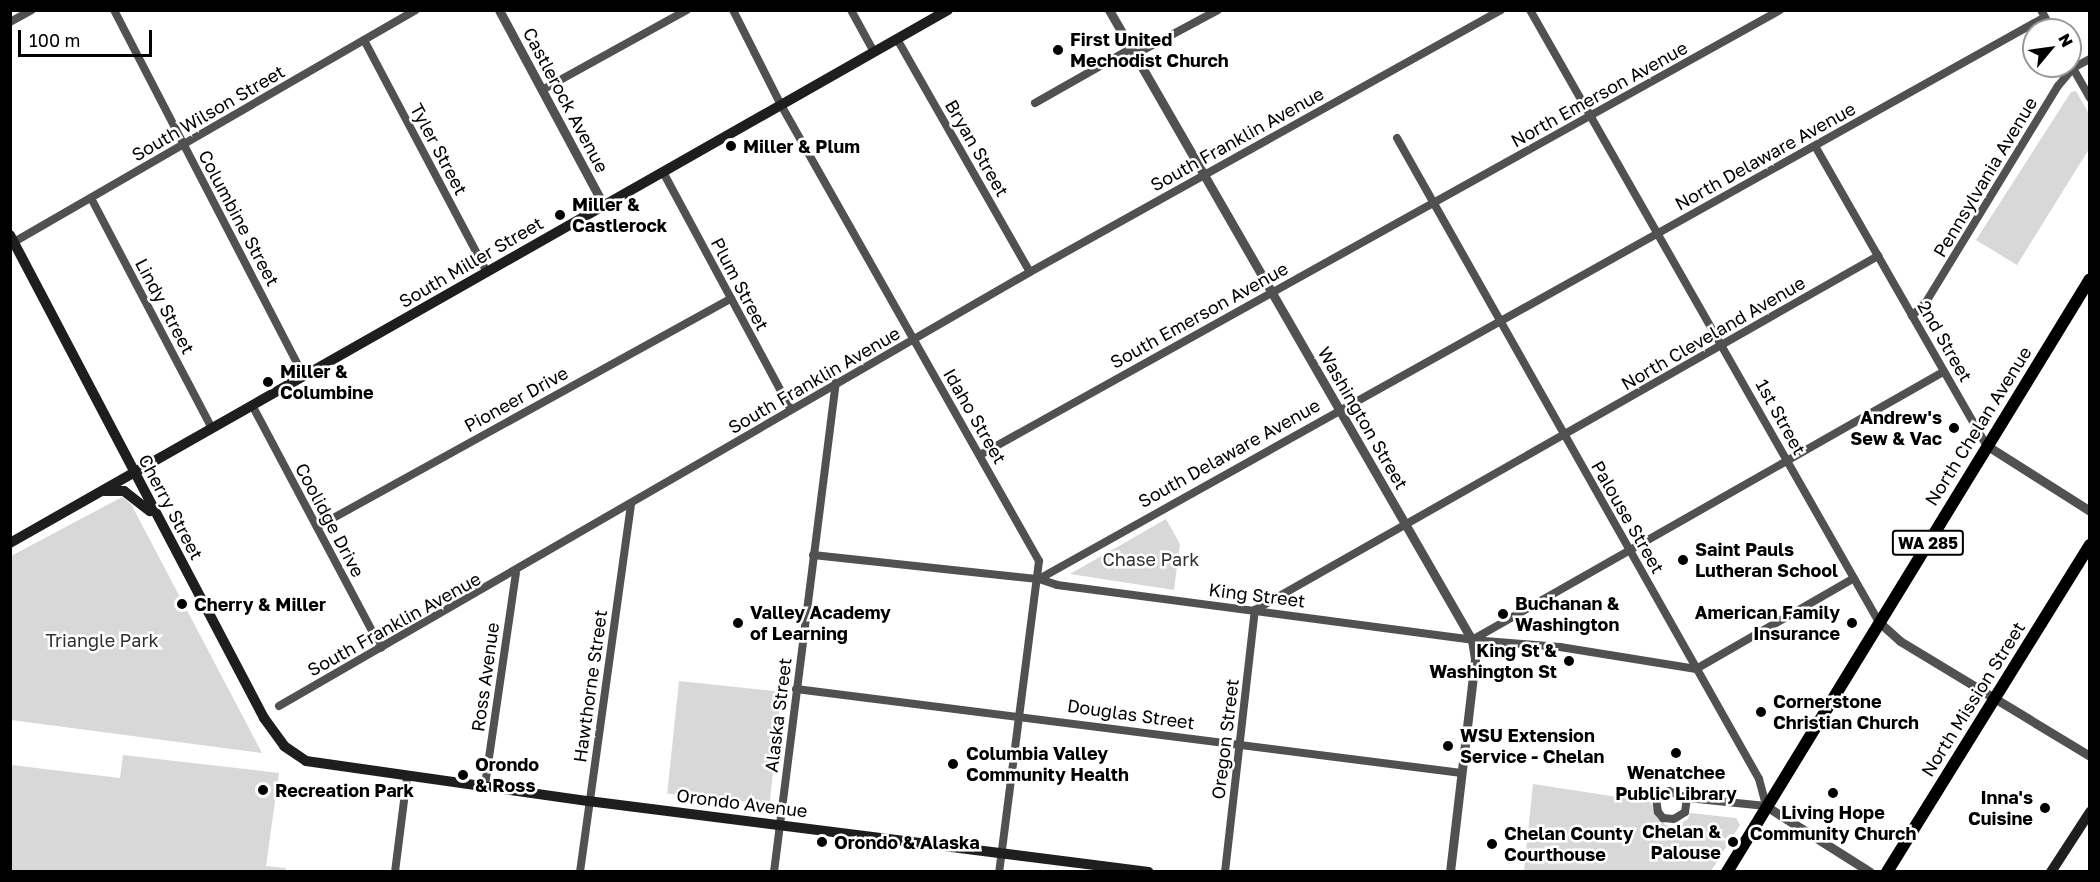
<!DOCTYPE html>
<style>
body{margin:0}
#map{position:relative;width:2100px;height:882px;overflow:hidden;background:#fff;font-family:"Golos Text",sans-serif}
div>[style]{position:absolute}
.green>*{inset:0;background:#d8d8d8;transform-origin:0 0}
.minor>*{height:8px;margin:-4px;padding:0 4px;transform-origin:4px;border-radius:4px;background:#515151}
.tertiary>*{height:9px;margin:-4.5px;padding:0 4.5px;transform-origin:4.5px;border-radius:4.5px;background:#515151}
.secondary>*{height:10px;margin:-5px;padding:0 5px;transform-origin:5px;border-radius:5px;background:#1e1e1e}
.primary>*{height:12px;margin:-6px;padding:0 6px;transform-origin:6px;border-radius:6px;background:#000}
.dots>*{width:16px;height:16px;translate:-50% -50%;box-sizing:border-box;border:3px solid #fff;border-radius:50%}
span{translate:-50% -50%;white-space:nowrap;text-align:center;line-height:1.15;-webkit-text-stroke:5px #fff;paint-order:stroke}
.shield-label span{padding:2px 4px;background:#fff;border:2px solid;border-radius:4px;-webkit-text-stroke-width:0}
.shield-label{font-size:16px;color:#000;font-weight:700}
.poi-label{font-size:18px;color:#000;font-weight:700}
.left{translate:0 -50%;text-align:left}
.right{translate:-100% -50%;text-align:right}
.street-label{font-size:18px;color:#000}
.park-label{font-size:18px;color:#2f2f2f}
.frame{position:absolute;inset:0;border:12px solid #000;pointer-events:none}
.north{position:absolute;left:2022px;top:18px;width:60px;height:60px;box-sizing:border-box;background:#fff;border:2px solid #999;border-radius:50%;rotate:61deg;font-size:16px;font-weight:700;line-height:24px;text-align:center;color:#000}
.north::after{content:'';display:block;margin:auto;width:21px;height:27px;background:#000;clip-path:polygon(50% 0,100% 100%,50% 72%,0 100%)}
.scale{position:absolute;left:18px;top:30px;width:134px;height:27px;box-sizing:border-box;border:3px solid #000;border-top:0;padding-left:8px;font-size:18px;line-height:21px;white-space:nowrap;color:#000;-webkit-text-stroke:4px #fff;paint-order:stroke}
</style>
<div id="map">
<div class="green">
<div style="clip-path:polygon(2076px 91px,2089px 114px,2089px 149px,2017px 265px,1976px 240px,2071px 92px)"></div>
<div style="clip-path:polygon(122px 497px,131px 504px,262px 753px,11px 720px,11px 556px)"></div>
<div style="clip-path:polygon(1166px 519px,1180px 544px,1174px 590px,1070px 574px)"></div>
<div style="left:679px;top:681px;width:103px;height:113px;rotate:6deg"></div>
<div style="clip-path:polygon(123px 755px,279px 773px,266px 866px,286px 868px,286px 871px,11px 871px,11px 765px,120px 778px)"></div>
<div style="clip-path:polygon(1533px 784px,1650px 802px,1665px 825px,1675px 827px,1688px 819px,1690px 813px,1736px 818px,1740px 825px,1711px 871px,1524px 871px)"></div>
</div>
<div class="minor">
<div style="left:114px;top:10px;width:412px;rotate:62.6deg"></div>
<div style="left:733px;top:10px;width:106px;rotate:63.2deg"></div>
<div style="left:781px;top:105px;width:524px;rotate:60.5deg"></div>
<div style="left:1039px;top:561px;width:314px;rotate:97.3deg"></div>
<div style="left:851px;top:10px;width:48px;rotate:61.3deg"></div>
<div style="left:1530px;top:10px;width:705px;rotate:60.31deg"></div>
<div style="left:2041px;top:10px;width:23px;rotate:61deg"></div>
<div style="left:10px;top:22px;width:25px;rotate:-29deg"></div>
<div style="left:897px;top:39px;width:268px;rotate:60.3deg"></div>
<div style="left:364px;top:40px;width:263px;rotate:62.1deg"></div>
<div style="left:1134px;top:55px;width:95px;rotate:-28.2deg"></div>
<div style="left:2070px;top:63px;width:40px;rotate:60.3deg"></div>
<div style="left:542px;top:90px;width:166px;rotate:-28.9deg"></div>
<div style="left:1035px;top:103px;width:109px;rotate:-29.6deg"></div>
<div style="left:1397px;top:138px;width:736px;rotate:60.54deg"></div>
<div style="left:1759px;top:779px;width:28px;rotate:75deg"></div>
<div style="left:1766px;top:806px;width:79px;rotate:-174.2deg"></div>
<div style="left:1687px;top:798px;width:19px;rotate:-159deg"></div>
<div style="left:1669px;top:791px;width:15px;rotate:152deg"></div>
<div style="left:1656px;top:798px;width:14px;rotate:82deg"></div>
<div style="left:1658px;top:812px;width:8px;rotate:50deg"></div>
<div style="left:1663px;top:818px;width:11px;rotate:5deg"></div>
<div style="left:1674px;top:819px;width:13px;rotate:-32deg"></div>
<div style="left:1685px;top:812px;width:14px;rotate:-82deg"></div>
<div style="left:1815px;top:146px;width:344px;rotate:60.2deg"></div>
<div style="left:663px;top:172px;width:270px;rotate:61.7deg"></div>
<div style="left:91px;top:198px;width:260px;rotate:62.3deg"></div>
<div style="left:14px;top:242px;width:464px;rotate:-30deg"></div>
<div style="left:1912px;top:316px;width:20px;rotate:-45deg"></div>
<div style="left:1926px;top:302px;width:253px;rotate:-58.6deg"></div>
<div style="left:2058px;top:86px;width:23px;rotate:-50deg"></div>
<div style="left:2073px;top:68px;width:19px;rotate:-28deg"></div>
<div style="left:252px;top:405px;width:275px;rotate:62deg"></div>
<div style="left:980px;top:455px;width:915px;rotate:-29.08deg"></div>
<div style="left:317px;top:527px;width:473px;rotate:-28.9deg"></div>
<div style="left:813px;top:555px;width:227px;rotate:6.1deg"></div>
<div style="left:1039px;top:579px;width:19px;rotate:18deg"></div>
<div style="left:1057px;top:585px;width:419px;rotate:7.5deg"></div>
<div style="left:1472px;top:640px;width:88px;rotate:4.5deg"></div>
<div style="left:1560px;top:647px;width:138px;rotate:9.2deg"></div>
<div style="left:1039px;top:579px;width:1152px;rotate:-29.19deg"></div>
<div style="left:1472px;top:640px;width:542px;rotate:-29.64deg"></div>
<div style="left:1696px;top:669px;width:182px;rotate:-29.9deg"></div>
<div style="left:796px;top:689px;width:671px;rotate:7.19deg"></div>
<div style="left:279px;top:706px;width:867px;rotate:-30.02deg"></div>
<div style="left:1030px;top:272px;width:539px;rotate:-29.09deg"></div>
<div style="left:485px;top:785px;width:214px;rotate:-81.7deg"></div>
<div style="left:395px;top:872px;width:96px;rotate:-82.8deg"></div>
<div style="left:580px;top:872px;width:371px;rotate:-82.1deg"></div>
<div style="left:774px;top:872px;width:493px;rotate:-82.8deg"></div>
<div style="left:1225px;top:872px;width:264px;rotate:-83.5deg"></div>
<div style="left:1255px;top:610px;width:717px;rotate:-29.61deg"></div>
</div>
<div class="tertiary">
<div style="left:499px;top:10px;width:222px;rotate:61.8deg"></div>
<div style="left:1109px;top:10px;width:727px;rotate:60.05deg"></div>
<div style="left:1472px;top:640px;width:19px;rotate:81deg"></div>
<div style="left:1475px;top:659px;width:214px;rotate:96.7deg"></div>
<div style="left:1986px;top:445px;width:123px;rotate:32.4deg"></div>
<div style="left:1879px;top:622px;width:28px;rotate:42deg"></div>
<div style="left:1900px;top:641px;width:222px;rotate:31.2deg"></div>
<div style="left:1766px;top:806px;width:123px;rotate:32.4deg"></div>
</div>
<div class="secondary">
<div style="left:10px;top:235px;width:546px;rotate:62.26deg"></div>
<div style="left:264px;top:718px;width:34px;rotate:54deg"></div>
<div style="left:284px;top:746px;width:27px;rotate:34deg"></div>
<div style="left:306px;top:761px;width:285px;rotate:8.1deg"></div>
<div style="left:588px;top:801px;width:565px;rotate:7.21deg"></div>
<div style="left:104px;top:491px;width:20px"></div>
<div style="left:124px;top:491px;width:33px;rotate:38deg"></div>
<div style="left:10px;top:543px;width:1079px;rotate:-29.61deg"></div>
<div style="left:2051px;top:872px;width:72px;rotate:-57deg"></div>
</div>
<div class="primary">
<div style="left:1727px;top:872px;width:695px;rotate:-58.53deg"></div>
<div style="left:1887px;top:872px;width:385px;rotate:-58.2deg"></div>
</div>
<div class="dots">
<div style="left:1058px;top:50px;background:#000"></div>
<div style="left:731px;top:146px;background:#000"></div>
<div style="left:560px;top:215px;background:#000"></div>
<div style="left:268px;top:382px;background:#000"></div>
<div style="left:1954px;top:428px;background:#000"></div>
<div style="left:1683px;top:560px;background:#000"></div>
<div style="left:182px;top:604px;background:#000"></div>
<div style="left:1503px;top:614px;background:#000"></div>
<div style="left:738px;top:623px;background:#000"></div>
<div style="left:1852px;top:623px;background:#000"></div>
<div style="left:1569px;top:661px;background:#000"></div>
<div style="left:1761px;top:712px;background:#000"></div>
<div style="left:1448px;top:746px;background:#000"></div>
<div style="left:1676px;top:753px;background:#000"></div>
<div style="left:953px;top:764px;background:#000"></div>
<div style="left:463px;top:775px;background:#000"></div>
<div style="left:263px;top:790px;background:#000"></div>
<div style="left:1833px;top:793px;background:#000"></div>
<div style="left:2045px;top:808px;background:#000"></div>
<div style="left:822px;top:842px;background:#000"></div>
<div style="left:1733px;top:842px;background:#000"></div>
<div style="left:1492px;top:844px;background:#000"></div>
</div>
<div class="shield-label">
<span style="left:1928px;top:543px">WA 285</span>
</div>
<div class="poi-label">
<span class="left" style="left:1070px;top:50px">First United<br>Mechodist Church</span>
<span class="left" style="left:743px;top:146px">Miller &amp; Plum</span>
<span class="left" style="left:572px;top:215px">Miller &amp;<br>Castlerock</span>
<span class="left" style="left:280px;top:382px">Miller &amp;<br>Columbine</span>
<span class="right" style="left:1942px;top:428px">Andrew's<br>Sew &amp; Vac</span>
<span class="left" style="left:1695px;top:560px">Saint Pauls<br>Lutheran School</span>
<span class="left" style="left:194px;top:604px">Cherry &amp; Miller</span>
<span class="left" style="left:1515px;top:614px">Buchanan &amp;<br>Washington</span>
<span class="left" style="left:750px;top:623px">Valley Academy<br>of Learning</span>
<span class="right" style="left:1840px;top:623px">American Family<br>Insurance</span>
<span class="right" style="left:1557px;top:661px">King St &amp;<br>Washington St</span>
<span class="left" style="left:1773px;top:712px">Cornerstone<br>Christian Church</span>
<span class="left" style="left:1460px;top:746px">WSU Extension<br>Service - Chelan</span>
<span class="left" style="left:966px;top:764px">Columbia Valley<br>Community Health</span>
<span class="left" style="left:475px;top:775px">Orondo<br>&amp; Ross</span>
<span style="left:1676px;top:783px">Wenatchee<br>Public Library</span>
<span class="left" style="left:275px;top:790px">Recreation Park</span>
<span class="right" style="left:2033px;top:808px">Inna's<br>Cuisine</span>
<span style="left:1833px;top:823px">Living Hope<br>Community Church</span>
<span class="right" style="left:1721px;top:842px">Chelan &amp;<br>Palouse</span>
<span class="left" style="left:1504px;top:844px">Chelan County<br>Courthouse</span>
<span class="left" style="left:834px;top:842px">Orondo &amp; Alaska</span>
</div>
<div class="street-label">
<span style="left:1599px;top:94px;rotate:-29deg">North Emerson Avenue</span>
<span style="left:566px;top:100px;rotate:62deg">Castlerock Avenue</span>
<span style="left:208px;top:113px;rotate:-30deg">South Wilson Street</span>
<span style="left:1237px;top:139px;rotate:-29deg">South Franklin Avenue</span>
<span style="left:977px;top:148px;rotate:60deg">Bryan Street</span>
<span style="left:439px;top:149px;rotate:62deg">Tyler Street</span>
<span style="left:1765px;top:156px;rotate:-29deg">North Delaware Avenue</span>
<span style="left:1985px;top:177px;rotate:-59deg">Pennsylvania Avenue</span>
<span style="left:239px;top:218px;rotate:62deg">Columbine Street</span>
<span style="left:471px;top:262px;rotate:-30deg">South Miller Street</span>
<span style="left:740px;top:284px;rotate:62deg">Plum Street</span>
<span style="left:165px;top:306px;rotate:62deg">Lindy Street</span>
<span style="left:1199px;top:315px;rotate:-29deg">South Emerson Avenue</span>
<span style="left:1713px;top:333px;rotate:-30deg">North Cleveland Avenue</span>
<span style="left:1945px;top:341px;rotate:60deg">2nd Street</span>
<span style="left:814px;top:380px;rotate:-30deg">South Franklin Avenue</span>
<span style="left:516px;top:399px;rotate:-29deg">Pioneer Drive</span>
<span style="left:975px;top:416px;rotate:60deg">Idaho Street</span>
<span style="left:1781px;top:417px;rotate:61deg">1st Street</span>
<span style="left:1363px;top:418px;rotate:60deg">Washington Street</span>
<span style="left:1978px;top:426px;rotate:-58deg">North Chelan Avenue</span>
<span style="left:1229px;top:453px;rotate:-29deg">South Delaware Avenue</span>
<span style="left:171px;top:507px;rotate:62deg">Cherry Street</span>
<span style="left:1628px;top:517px;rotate:60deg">Palouse Street</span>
<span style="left:330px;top:520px;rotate:62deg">Coolidge Drive</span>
<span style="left:1257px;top:595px;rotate:7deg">King Street</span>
<span style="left:394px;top:624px;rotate:-29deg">South Franklin Avenue</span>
<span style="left:485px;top:677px;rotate:-82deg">Ross Avenue</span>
<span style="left:590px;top:686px;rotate:-82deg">Hawthorne Street</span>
<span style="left:1973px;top:699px;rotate:-58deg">North Mission Street</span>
<span style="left:1131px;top:714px;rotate:8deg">Douglas Street</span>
<span style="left:778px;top:715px;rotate:-83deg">Alaska Street</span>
<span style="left:1225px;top:739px;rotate:-83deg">Oregon Street</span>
<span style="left:742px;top:803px;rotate:7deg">Orondo Avenue</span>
</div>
<div class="park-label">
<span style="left:1151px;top:559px">Chase Park</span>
<span style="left:102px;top:640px">Triangle Park</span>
</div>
<div class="frame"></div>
<div class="north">N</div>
<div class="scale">100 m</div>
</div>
